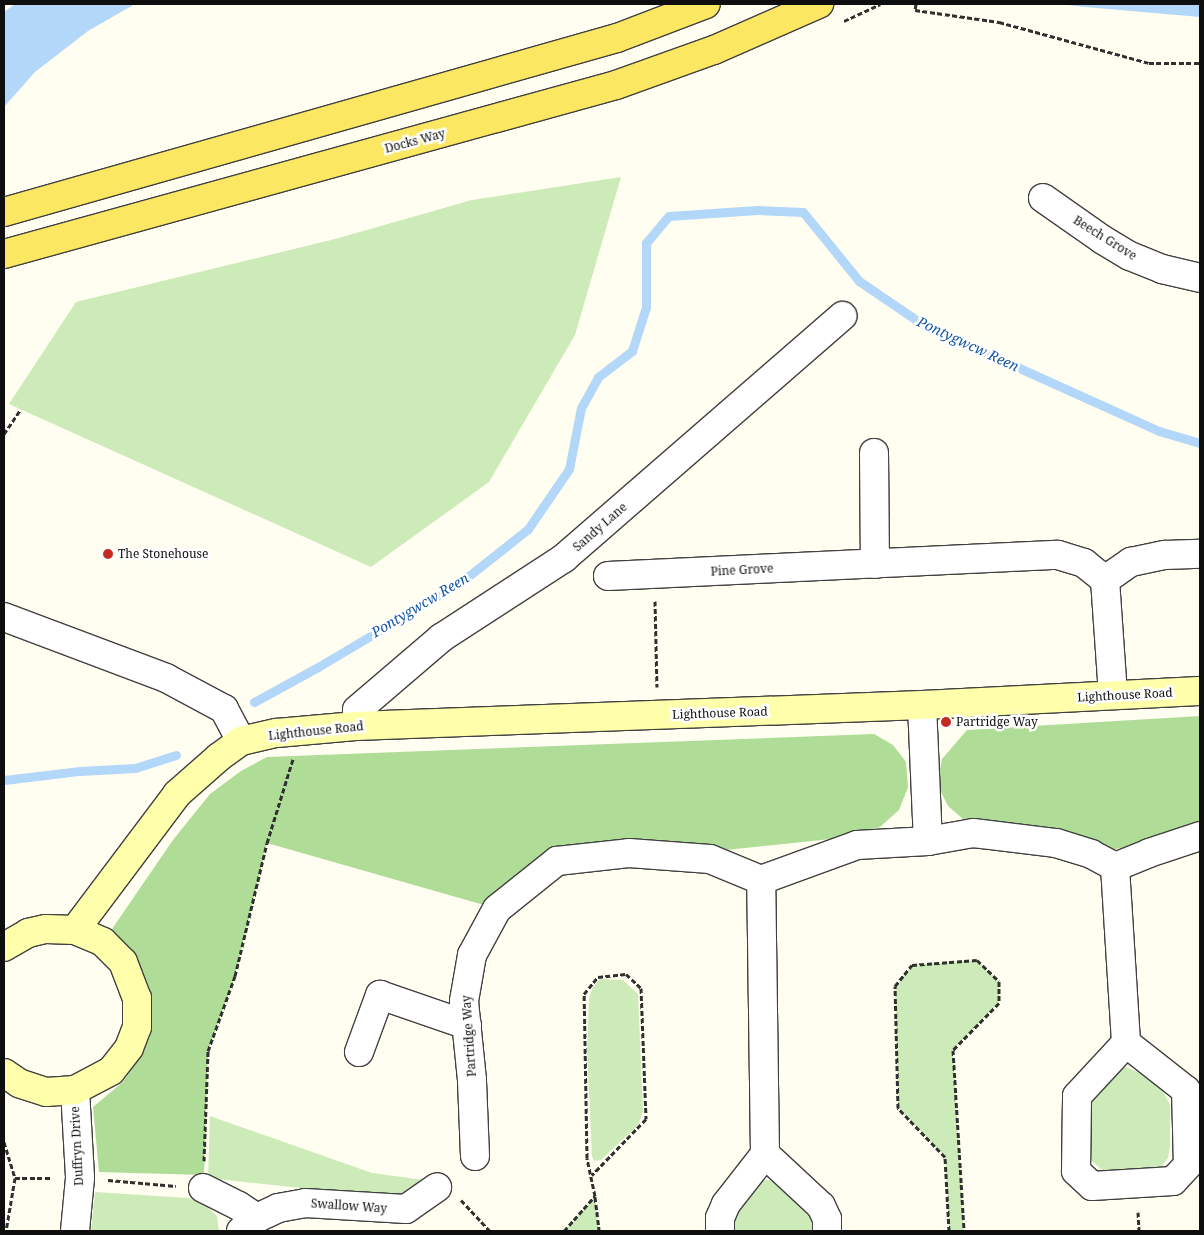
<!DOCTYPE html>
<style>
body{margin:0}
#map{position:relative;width:1204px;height:1235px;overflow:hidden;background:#fffef0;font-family:"Noto Serif",serif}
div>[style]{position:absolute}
.green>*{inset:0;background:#cdebb8}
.forest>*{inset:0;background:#afdc97}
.water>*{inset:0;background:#b3d7f8}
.stream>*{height:9px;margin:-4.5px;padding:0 4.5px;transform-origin:4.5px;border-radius:4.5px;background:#b3d7f8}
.path>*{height:3px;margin-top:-1.5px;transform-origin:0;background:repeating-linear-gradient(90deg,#303030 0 5px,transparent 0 7.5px)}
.roads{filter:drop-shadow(1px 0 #414141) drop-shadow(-1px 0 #414141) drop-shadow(0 1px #414141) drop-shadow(0 -1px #414141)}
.minor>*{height:28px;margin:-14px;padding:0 14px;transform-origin:14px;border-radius:14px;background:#fff}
.tertiary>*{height:28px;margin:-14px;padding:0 14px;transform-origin:14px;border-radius:14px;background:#fff}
.secondary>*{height:28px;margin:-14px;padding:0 14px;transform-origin:14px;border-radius:14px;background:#ffffab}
.primary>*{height:28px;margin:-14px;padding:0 14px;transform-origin:14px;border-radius:14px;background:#fce763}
.dots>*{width:14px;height:14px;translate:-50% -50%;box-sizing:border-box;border:2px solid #fff;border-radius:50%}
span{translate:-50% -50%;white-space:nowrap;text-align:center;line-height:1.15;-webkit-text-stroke:5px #fff;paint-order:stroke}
.street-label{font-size:12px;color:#0e0e0e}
.poi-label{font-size:12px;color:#0e0e0e}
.left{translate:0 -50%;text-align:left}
.water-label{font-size:14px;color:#1356a5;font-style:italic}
.frame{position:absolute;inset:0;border:5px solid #0e0e0e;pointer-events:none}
</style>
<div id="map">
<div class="green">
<div style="clip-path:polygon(621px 177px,575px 335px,489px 482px,371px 567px,9px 404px,76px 302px,335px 239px,472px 200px)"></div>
<div style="clip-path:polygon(977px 960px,999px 981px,999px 1003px,953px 1050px,964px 1231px,949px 1231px,945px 1157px,898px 1108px,895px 986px,912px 965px)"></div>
<div style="clip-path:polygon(600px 979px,623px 980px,638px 994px,643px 1111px,638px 1125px,601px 1160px,594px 1161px,592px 1156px,587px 1050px,589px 998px,593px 987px)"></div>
<div style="clip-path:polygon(1126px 1067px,1146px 1076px,1164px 1093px,1170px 1105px,1170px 1147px,1168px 1158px,1161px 1167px,1152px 1171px,1103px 1171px,1091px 1160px,1088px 1153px,1086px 1105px,1114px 1072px)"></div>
<div style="clip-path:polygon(210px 1116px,372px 1173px,424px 1180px,403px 1199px,208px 1178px)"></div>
<div style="clip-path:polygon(769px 1180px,780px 1183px,811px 1213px,815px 1231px,732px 1231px,737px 1207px,758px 1181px)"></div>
<div style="clip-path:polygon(95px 1192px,188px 1198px,202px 1202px,217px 1216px,219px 1231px,91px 1231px)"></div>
<div style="clip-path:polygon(595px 1196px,599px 1231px,564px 1231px)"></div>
</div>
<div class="forest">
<div style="clip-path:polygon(1200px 716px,1200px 825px,1134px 846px,1115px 849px,963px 819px,948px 806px,937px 784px,942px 759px,967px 730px)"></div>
<div style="clip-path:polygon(874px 734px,893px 745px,906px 762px,908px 787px,899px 810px,880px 827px,840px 838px,716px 851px,595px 842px,557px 852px,528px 865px,508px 882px,484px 905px,267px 843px,235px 976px,208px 1051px,204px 1175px,99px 1172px,93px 1107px,123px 1082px,138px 1060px,149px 1025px,152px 995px,136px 958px,112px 929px,173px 840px,210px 794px,241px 771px,267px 757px)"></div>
</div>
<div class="water">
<div style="clip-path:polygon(15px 4px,135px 4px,88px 31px,35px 72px,4px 107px,4px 12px)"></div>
<div style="clip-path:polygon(1060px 4px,1200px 4px,1200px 17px,1085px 7px)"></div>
</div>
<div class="stream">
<div style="left:254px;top:702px;width:73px;rotate:-28.7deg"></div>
<div style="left:318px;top:667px;width:166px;rotate:-30.7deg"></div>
<div style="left:461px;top:582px;width:85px;rotate:-38.3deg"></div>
<div style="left:528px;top:529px;width:73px;rotate:-55.7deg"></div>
<div style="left:569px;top:469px;width:62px;rotate:-78.9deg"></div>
<div style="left:581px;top:408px;width:35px;rotate:-61deg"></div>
<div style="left:598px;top:377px;width:43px;rotate:-37.4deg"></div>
<div style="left:632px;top:351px;width:46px;rotate:-72.3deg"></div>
<div style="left:646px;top:307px;width:64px;rotate:-90deg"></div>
<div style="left:646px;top:243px;width:35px;rotate:-50deg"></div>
<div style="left:669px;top:216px;width:88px;rotate:-3.9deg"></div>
<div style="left:757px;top:210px;width:46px;rotate:2.5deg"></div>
<div style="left:803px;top:212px;width:89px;rotate:50.9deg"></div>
<div style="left:859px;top:281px;width:76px;rotate:34.3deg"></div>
<div style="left:922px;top:324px;width:260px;rotate:24.3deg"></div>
<div style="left:1159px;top:431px;width:43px;rotate:16.3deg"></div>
<div style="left:4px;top:780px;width:77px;rotate:-6.8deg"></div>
<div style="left:80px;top:771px;width:55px;rotate:-3.1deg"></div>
<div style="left:135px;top:768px;width:43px;rotate:-17.6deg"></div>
</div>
<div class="path">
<div style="left:916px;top:4px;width:6px;rotate:99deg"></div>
<div style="left:915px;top:10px;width:85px;rotate:8.1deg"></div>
<div style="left:999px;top:22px;width:156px;rotate:15.3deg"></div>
<div style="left:1149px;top:63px;width:51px"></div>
<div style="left:844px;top:21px;width:40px;rotate:-25deg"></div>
<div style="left:4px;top:434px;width:30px;rotate:-56deg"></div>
<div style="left:655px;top:601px;width:86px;rotate:88.7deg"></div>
<div style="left:4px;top:1142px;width:38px;rotate:73deg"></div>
<div style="left:15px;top:1178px;width:54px;rotate:99.6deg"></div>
<div style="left:204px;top:1161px;width:110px;rotate:-87.9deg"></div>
<div style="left:208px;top:1051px;width:80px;rotate:-70.2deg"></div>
<div style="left:235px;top:976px;width:137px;rotate:-76.5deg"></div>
<div style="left:267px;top:843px;width:88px;rotate:-72.8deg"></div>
<div style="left:15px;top:1178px;width:37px"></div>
<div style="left:108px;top:1180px;width:68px;rotate:5deg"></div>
<div style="left:595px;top:1197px;width:34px;rotate:83deg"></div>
<div style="left:461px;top:1200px;width:42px;rotate:46.9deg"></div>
<div style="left:1138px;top:1212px;width:19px;rotate:87deg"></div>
<div style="left:564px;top:1231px;width:47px;rotate:-48.5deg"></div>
<div style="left:595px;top:1196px;width:39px;rotate:-102deg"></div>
<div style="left:587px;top:1158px;width:164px;rotate:-91deg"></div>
<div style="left:584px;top:994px;width:22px;rotate:-51deg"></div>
<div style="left:598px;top:977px;width:28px;rotate:-6deg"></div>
<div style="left:626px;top:974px;width:21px;rotate:43deg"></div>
<div style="left:641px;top:988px;width:131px;rotate:87.8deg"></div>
<div style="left:646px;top:1119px;width:78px;rotate:134deg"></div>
<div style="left:949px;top:1231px;width:74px;rotate:-93.1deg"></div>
<div style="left:945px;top:1157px;width:68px;rotate:-133.8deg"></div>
<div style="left:898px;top:1108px;width:122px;rotate:-91.4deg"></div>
<div style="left:895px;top:986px;width:27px;rotate:-51deg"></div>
<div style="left:912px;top:965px;width:65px;rotate:-4.4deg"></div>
<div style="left:977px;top:960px;width:30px;rotate:44deg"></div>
<div style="left:999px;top:981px;width:22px;rotate:90deg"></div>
<div style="left:999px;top:1003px;width:66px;rotate:134.4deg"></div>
<div style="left:953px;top:1050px;width:181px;rotate:86.5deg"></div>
</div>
<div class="roads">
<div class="minor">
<div style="left:1043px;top:198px;width:73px;rotate:35deg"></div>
<div style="left:1103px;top:240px;width:31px;rotate:31deg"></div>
<div style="left:1130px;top:256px;width:35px;rotate:22deg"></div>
<div style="left:1162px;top:269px;width:39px;rotate:13deg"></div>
<div style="left:874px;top:453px;width:111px;rotate:89.5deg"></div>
<div style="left:608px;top:576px;width:450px;rotate:-2.7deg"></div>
<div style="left:1058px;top:555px;width:27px;rotate:17deg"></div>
<div style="left:1084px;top:563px;width:27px;rotate:39deg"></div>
<div style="left:1105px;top:580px;width:32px;rotate:-35deg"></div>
<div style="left:1131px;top:562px;width:35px;rotate:-12deg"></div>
<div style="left:1165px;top:555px;width:35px;rotate:-2deg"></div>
<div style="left:1105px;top:580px;width:115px;rotate:86deg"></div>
<div style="left:922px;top:705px;width:136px;rotate:87.5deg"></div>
<div style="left:356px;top:726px;width:16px;rotate:-86deg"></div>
<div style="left:357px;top:710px;width:111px;rotate:-40.6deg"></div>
<div style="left:441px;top:638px;width:147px;rotate:-33deg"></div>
<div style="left:564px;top:558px;width:369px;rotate:-41deg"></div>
<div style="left:1115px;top:867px;width:176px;rotate:86.4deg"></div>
<div style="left:1126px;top:1043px;width:76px;rotate:38.1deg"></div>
<div style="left:1186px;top:1090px;width:75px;rotate:88.5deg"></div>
<div style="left:1188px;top:1165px;width:22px;rotate:133deg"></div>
<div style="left:1173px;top:1181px;width:81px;rotate:176.5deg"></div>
<div style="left:1092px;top:1186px;width:22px;rotate:-137deg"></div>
<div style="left:1076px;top:1171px;width:75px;rotate:-89.2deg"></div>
<div style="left:1077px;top:1096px;width:72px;rotate:-47.2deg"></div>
<div style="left:359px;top:1052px;width:61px;rotate:-69.8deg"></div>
<div style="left:380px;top:995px;width:92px;rotate:19deg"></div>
<div style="left:765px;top:1154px;width:76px;rotate:42.9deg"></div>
<div style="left:821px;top:1206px;width:14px;rotate:65deg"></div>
<div style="left:827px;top:1219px;width:12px;rotate:90deg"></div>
<div style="left:475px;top:1156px;width:76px;rotate:-92.3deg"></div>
<div style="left:472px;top:1080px;width:79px;rotate:-95.8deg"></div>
<div style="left:464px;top:1001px;width:47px;rotate:-80.1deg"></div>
<div style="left:472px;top:955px;width:52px;rotate:-61.5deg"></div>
<div style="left:497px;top:909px;width:77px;rotate:-38.7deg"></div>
<div style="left:557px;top:861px;width:72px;rotate:-6.3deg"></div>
<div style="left:629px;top:853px;width:81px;rotate:4.2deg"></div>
<div style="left:710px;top:859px;width:55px;rotate:22.4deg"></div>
<div style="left:761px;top:880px;width:102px;rotate:-20deg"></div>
<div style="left:857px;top:845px;width:71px;rotate:-3.2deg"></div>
<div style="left:928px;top:841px;width:46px;rotate:-10.1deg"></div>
<div style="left:973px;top:833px;width:84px;rotate:6.9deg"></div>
<div style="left:1056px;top:843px;width:37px;rotate:17deg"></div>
<div style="left:1091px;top:854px;width:27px;rotate:28deg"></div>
<div style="left:1115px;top:867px;width:37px;rotate:-22deg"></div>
<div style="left:1149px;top:853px;width:54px;rotate:-18.4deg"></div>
<div style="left:203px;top:1188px;width:40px;rotate:26.6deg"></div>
<div style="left:239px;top:1206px;width:22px;rotate:34deg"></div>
<div style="left:241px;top:1231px;width:21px;rotate:-39deg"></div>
<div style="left:257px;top:1218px;width:23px;rotate:-25deg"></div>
<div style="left:278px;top:1208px;width:27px;rotate:-10deg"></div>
<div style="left:305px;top:1203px;width:101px;rotate:3.4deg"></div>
<div style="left:406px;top:1209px;width:38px;rotate:-35deg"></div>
<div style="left:720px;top:1231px;width:13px;rotate:-90deg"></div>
<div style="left:720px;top:1218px;width:15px;rotate:-67deg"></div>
<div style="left:726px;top:1204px;width:63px;rotate:-52deg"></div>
<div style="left:765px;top:1154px;width:274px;rotate:-90.8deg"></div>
</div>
<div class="tertiary">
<div style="left:4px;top:617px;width:173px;rotate:20.6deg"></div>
<div style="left:166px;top:678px;width:66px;rotate:28.1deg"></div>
<div style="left:224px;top:709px;width:36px;rotate:62deg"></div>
<div style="left:75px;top:1090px;width:88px;rotate:86.7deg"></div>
<div style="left:80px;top:1178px;width:53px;rotate:95.4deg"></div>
</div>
<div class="secondary">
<div style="left:75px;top:930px;width:170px;rotate:-53.1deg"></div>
<div style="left:177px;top:794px;width:56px;rotate:-41.4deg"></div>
<div style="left:219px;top:757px;width:27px;rotate:-36deg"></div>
<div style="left:241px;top:741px;width:37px;rotate:-13deg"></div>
<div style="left:277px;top:733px;width:79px;rotate:-5.1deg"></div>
<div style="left:356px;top:726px;width:566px;rotate:-2.12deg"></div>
<div style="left:922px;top:705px;width:278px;rotate:-2.9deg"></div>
<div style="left:4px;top:947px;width:28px;rotate:-30deg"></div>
<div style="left:28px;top:933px;width:18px;rotate:-13deg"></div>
<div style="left:46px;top:929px;width:29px;rotate:2deg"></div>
<div style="left:75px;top:930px;width:30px;rotate:23deg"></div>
<div style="left:103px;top:942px;width:28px;rotate:45deg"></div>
<div style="left:123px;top:962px;width:39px;rotate:69deg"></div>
<div style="left:137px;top:998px;width:29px;rotate:90deg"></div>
<div style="left:137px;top:1027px;width:22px;rotate:111deg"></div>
<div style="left:129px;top:1048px;width:29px;rotate:128deg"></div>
<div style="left:111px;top:1071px;width:41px;rotate:152.2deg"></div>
<div style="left:75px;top:1090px;width:29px;rotate:176deg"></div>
<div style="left:46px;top:1092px;width:28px;rotate:-162deg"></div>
<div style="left:19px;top:1083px;width:18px;rotate:-146deg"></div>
</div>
<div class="primary">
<div style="left:4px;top:212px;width:637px;rotate:-15.85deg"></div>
<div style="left:617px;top:38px;width:95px;rotate:-20.9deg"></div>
<div style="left:4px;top:254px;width:635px;rotate:-15.44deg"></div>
<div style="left:616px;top:85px;width:104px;rotate:-19.7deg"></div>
<div style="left:714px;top:50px;width:115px;rotate:-23.7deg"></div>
</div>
</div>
<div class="dots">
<div style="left:108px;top:554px;background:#c32b22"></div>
<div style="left:946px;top:722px;background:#c32b22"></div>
</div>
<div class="street-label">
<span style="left:415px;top:141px;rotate:-15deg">Docks Way</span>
<span style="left:1105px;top:238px;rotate:32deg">Beech Grove</span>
<span style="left:600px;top:527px;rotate:-41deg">Sandy Lane</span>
<span style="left:742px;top:570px;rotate:-3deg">Pine Grove</span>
<span style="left:1125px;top:695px;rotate:-3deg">Lighthouse Road</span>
<span style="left:720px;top:713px;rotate:-2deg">Lighthouse Road</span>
<span style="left:316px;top:731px;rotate:-6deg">Lighthouse Road</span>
<span style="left:469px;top:1036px;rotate:-94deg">Partridge Way</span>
<span style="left:77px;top:1146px;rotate:-93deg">Duffryn Drive</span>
<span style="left:349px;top:1206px;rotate:4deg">Swallow Way</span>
</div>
<div class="poi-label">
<span class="left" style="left:118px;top:554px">The Stonehouse</span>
<span class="left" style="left:956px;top:722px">Partridge Way</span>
</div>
<div class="water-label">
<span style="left:968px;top:344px;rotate:25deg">Pontygwcw Reen</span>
<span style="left:420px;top:605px;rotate:-31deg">Pontygwcw Reen</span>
</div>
<div class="frame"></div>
</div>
